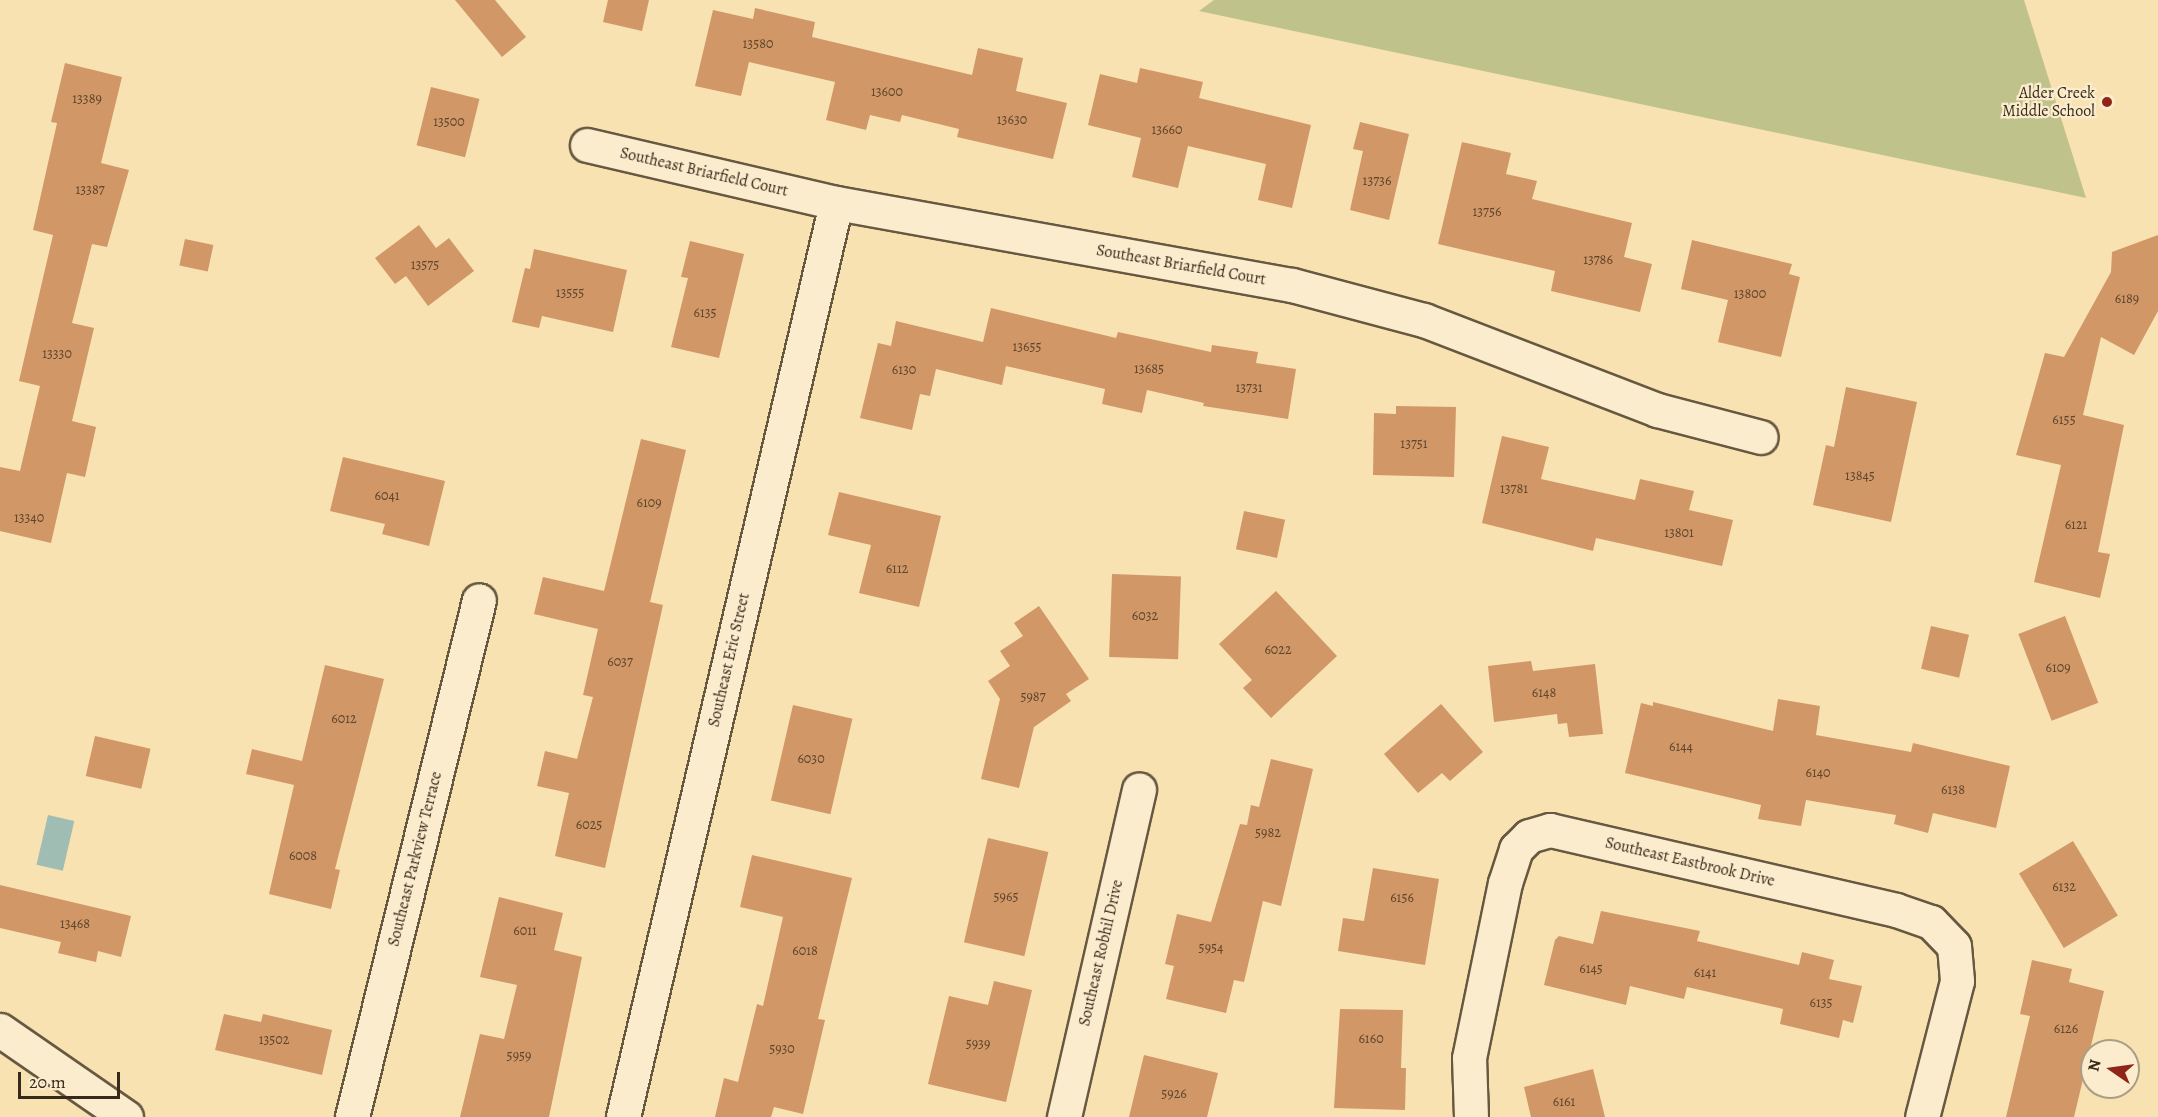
<!DOCTYPE html>
<style>
body{margin:0}
#map{position:relative;width:2158px;height:1117px;overflow:hidden;background:#f8e2b2;font-family:Alegreya,serif}
div>[style]{position:absolute}
.green>*{inset:0;background:#bfc38b}
.water>*{inset:0;background:#9fbdb3;transform-origin:0 0}
.building>*{inset:0;background:#d19767;transform-origin:0 0}
.roads{filter:drop-shadow(2px 0 #675840) drop-shadow(-2px 0 #675840) drop-shadow(0 2px #675840) drop-shadow(0 -2px #675840)}
.minor>*{height:33px;margin:-16.5px;padding:0 16.5px;transform-origin:16.5px;border-radius:16.5px;background:#faeccd}
.tertiary>*{height:33px;margin:-16.5px;padding:0 16.5px;transform-origin:16.5px;border-radius:16.5px;background:#faeccd}
.dots>*{width:16px;height:16px;translate:-50% -50%;box-sizing:border-box;border:3px solid #faeccd;border-radius:50%}
span{translate:-50% -50%;white-space:nowrap;text-align:center;line-height:1.15;-webkit-text-stroke:4.5px #faeccd;paint-order:stroke}
.number-label{font-size:14px;color:#5e452d}
.number-label span{-webkit-text-stroke-width:0}
.poi-label{font-size:16px;color:#372a1a}
.right{translate:-100% -50%;text-align:right}
.street-label{font-size:16px;color:#372a1a}
.north{position:absolute;left:2080px;top:1039px;width:60px;height:60px;box-sizing:border-box;background:#faeccd;border:2px solid #ac9e85;border-radius:50%;rotate:283deg;font-size:16px;font-weight:700;line-height:24px;text-align:center;color:#372a1a}
.north::after{content:'';display:block;margin:auto;width:21px;height:27px;background:#8f2418;clip-path:polygon(50% 0,100% 100%,50% 72%,0 100%)}
.scale{position:absolute;left:18px;top:1072px;width:102px;height:27px;box-sizing:border-box;border:3px solid #372a1a;border-top:0;padding-left:8px;font-size:18px;line-height:21px;white-space:nowrap;color:#372a1a;-webkit-text-stroke:4px #faeccd;paint-order:stroke}
</style>
<div id="map">
<div class="green">
<div style="clip-path:polygon(1214px 0,2024px 0,2086px 198px,1199px 11px)"></div>
</div>
<div class="water">
<div style="left:48px;top:815px;width:27px;height:51px;rotate:13deg"></div>
</div>
<div class="building">
<div style="clip-path:polygon(455px 0,495px 0,526px 37px,502px 57px)"></div>
<div style="clip-path:polygon(608px 0,649px 0,642px 31px,603px 22px)"></div>
<div style="clip-path:polygon(755px 8px,815px 22px,812px 37px,972px 75px,978px 48px,1023px 58px,1016px 91px,1067px 103px,1053px 159px,957px 137px,959px 129px,902px 115px,900px 122px,870px 115px,866px 130px,826px 120px,835px 82px,749px 62px,741px 96px,695px 86px,713px 10px,753px 19px)"></div>
<div style="clip-path:polygon(65px 63px,122px 77px,101px 163px,129px 170px,107px 247px,92px 244px,72px 323px,94px 328px,72px 421px,96px 427px,85px 477px,67px 473px,51px 543px,0 531px,0 467px,20px 471px,40px 386px,19px 381px,53px 235px,33px 230px,57px 123px,51px 122px)"></div>
<div style="clip-path:polygon(1140px 68px,1203px 82px,1199px 98px,1311px 125px,1292px 208px,1258px 200px,1266px 164px,1188px 146px,1178px 188px,1132px 177px,1141px 138px,1088px 125px,1100px 74px,1137px 83px)"></div>
<div style="left:431px;top:87px;width:50px;height:60px;rotate:14deg"></div>
<div style="clip-path:polygon(1360px 122px,1409px 134px,1389px 220px,1350px 210px,1363px 151px,1353px 149px)"></div>
<div style="clip-path:polygon(1462px 142px,1511px 153px,1506px 174px,1537px 181px,1532px 199px,1632px 223px,1624px 257px,1652px 264px,1640px 312px,1551px 291px,1555px 271px,1438px 244px)"></div>
<div style="clip-path:polygon(419px 225px,436px 248px,449px 238px,474px 271px,428px 306px,406px 276px,395px 284px,375px 258px)"></div>
<div style="clip-path:polygon(2158px 235px,2158px 311px,2134px 355px,2101px 337px,2083px 415px,2124px 425px,2098px 552px,2110px 554px,2100px 598px,2034px 582px,2061px 465px,2016px 455px,2045px 353px,2064px 357px,2111px 272px,2112px 252px)"></div>
<div style="left:185px;top:239px;width:29px;height:27px;rotate:12deg"></div>
<div style="clip-path:polygon(1692px 240px,1792px 264px,1789px 274px,1800px 277px,1781px 357px,1718px 342px,1728px 300px,1681px 289px)"></div>
<div style="clip-path:polygon(690px 241px,744px 254px,719px 358px,671px 347px,688px 278px,681px 277px)"></div>
<div style="clip-path:polygon(534px 249px,627px 270px,613px 332px,542px 316px,539px 328px,512px 322px,525px 268px,530px 269px)"></div>
<div style="clip-path:polygon(991px 308px,1116px 338px,1118px 332px,1211px 352px,1212px 345px,1258px 352px,1256px 363px,1296px 369px,1288px 419px,1203px 406px,1204px 403px,1147px 390px,1142px 413px,1102px 404px,1105px 389px,1006px 366px,1002px 385px,936px 369px,930px 396px,920px 394px,912px 430px,860px 418px,878px 343px,891px 346px,896px 321px,983px 342px)"></div>
<div style="clip-path:polygon(1846px 387px,1917px 402px,1891px 522px,1813px 505px,1826px 445px,1834px 447px)"></div>
<div style="clip-path:polygon(1396px 406px,1456px 407px,1454px 477px,1373px 475px,1374px 413px,1396px 414px)"></div>
<div style="clip-path:polygon(1502px 436px,1549px 447px,1541px 479px,1635px 500px,1640px 479px,1694px 491px,1689px 510px,1733px 520px,1722px 566px,1596px 538px,1593px 551px,1482px 523px)"></div>
<div style="clip-path:polygon(641px 439px,686px 450px,650px 602px,663px 605px,605px 868px,555px 856px,569px 793px,537px 786px,545px 751px,577px 759px,593px 697px,583px 695px,598px 629px,534px 614px,543px 577px,604px 591px)"></div>
<div style="clip-path:polygon(343px 457px,445px 481px,429px 546px,382px 534px,385px 524px,330px 511px)"></div>
<div style="clip-path:polygon(839px 492px,941px 516px,919px 607px,859px 593px,871px 545px,828px 535px)"></div>
<div style="left:1244px;top:511px;width:42px;height:39px;rotate:12deg"></div>
<div style="left:1112px;top:574px;width:69px;height:83px;rotate:2deg"></div>
<div style="clip-path:polygon(1276px 591px,1337px 656px,1271px 718px,1243px 688px,1252px 680px,1219px 644px)"></div>
<div style="clip-path:polygon(1039px 606px,1089px 679px,1066px 694px,1071px 701px,1034px 727px,1019px 788px,981px 779px,1000px 699px,988px 681px,1010px 666px,1000px 651px,1023px 636px,1014px 623px)"></div>
<div style="left:2065px;top:616px;width:93px;height:50px;rotate:69deg"></div>
<div style="left:1931px;top:626px;width:39px;height:44px;rotate:13deg"></div>
<div style="clip-path:polygon(1531px 661px,1533px 671px,1595px 664px,1603px 734px,1569px 737px,1567px 723px,1558px 724px,1557px 714px,1494px 722px,1488px 666px)"></div>
<div style="clip-path:polygon(325px 665px,384px 679px,335px 869px,340px 870px,331px 909px,269px 894px,294px 785px,246px 774px,252px 749px,302px 761px)"></div>
<div style="clip-path:polygon(1778px 699px,1820px 706px,1816px 735px,1911px 752px,1913px 743px,2010px 766px,1996px 828px,1933px 813px,1928px 833px,1894px 824px,1896px 815px,1806px 800px,1801px 826px,1758px 819px,1761px 805px,1625px 773px,1641px 703px,1653px 706px,1653px 702px,1773px 731px)"></div>
<div style="clip-path:polygon(1441px 704px,1483px 752px,1450px 781px,1442px 773px,1418px 793px,1384px 754px)"></div>
<div style="left:793px;top:705px;width:61px;height:98px;rotate:13deg"></div>
<div style="left:95px;top:736px;width:57px;height:41px;rotate:13deg"></div>
<div style="clip-path:polygon(1271px 759px,1313px 769px,1281px 906px,1263px 901px,1244px 982px,1234px 980px,1226px 1013px,1166px 999px,1174px 966px,1165px 964px,1177px 914px,1211px 922px,1240px 824px,1247px 825px,1251px 805px,1259px 807px)"></div>
<div style="left:988px;top:838px;width:62px;height:107px;rotate:13deg"></div>
<div style="left:2073px;top:841px;width:87px;height:63px;rotate:59deg"></div>
<div style="clip-path:polygon(752px 855px,852px 878px,818px 1019px,825px 1020px,803px 1114px,774px 1107px,771px 1117px,715px 1117px,724px 1078px,738px 1082px,757px 1004px,763px 1006px,783px 917px,740px 907px)"></div>
<div style="clip-path:polygon(1373px 868px,1439px 879px,1425px 965px,1338px 951px,1343px 918px,1364px 921px)"></div>
<div style="clip-path:polygon(0 885px,131px 916px,121px 957px,98px 951px,96px 962px,58px 953px,61px 942px,0 928px)"></div>
<div style="clip-path:polygon(499px 897px,563px 913px,554px 950px,582px 957px,549px 1117px,460px 1117px,480px 1034px,504px 1039px,517px 985px,480px 977px)"></div>
<div style="clip-path:polygon(1601px 911px,1700px 931px,1697px 941px,1799px 965px,1802px 952px,1834px 960px,1829px 979px,1862px 986px,1853px 1023px,1843px 1020px,1839px 1038px,1780px 1024px,1783px 1009px,1687px 987px,1684px 999px,1630px 986px,1626px 1005px,1544px 985px,1555px 940px,1559px 936px,1593px 944px)"></div>
<div style="clip-path:polygon(2032px 960px,2072px 969px,2069px 982px,2104px 991px,2074px 1117px,2006px 1117px,2030px 1016px,2020px 1014px)"></div>
<div style="clip-path:polygon(994px 981px,1032px 990px,1006px 1102px,928px 1084px,949px 996px,988px 1005px)"></div>
<div style="clip-path:polygon(1340px 1009px,1403px 1010px,1401px 1068px,1406px 1068px,1405px 1110px,1334px 1108px)"></div>
<div style="clip-path:polygon(224px 1014px,261px 1022px,263px 1014px,332px 1030px,322px 1075px,215px 1050px)"></div>
<div style="clip-path:polygon(1144px 1055px,1218px 1073px,1207px 1117px,1129px 1117px)"></div>
<div style="clip-path:polygon(1593px 1069px,1605px 1117px,1531px 1117px,1524px 1087px)"></div>
</div>
<div class="roads">
<div class="minor">
<div style="left:587px;top:145px;width:256px;rotate:13.1deg"></div>
<div style="left:836px;top:203px;width:463px;rotate:10.2deg"></div>
<div style="left:1292px;top:285px;width:137px;rotate:14.9deg"></div>
<div style="left:1424px;top:320px;width:250px;rotate:21.1deg"></div>
<div style="left:1657px;top:410px;width:107px;rotate:14.6deg"></div>
<div style="left:352px;top:1117px;width:532px;rotate:-76.2deg"></div>
<div style="left:623px;top:1117px;width:938px;rotate:-76.88deg"></div>
<div style="left:1064px;top:1117px;width:336px;rotate:-77.1deg"></div>
<div style="left:1471px;top:1117px;width:59px;rotate:-91.9deg"></div>
<div style="left:1469px;top:1058px;width:179px;rotate:-78.4deg"></div>
<div style="left:1505px;top:883px;width:36px;rotate:-72deg"></div>
<div style="left:1516px;top:849px;width:18px;rotate:-45deg"></div>
<div style="left:1529px;top:836px;width:22px;rotate:-16deg"></div>
<div style="left:1550px;top:830px;width:355px;rotate:13deg"></div>
<div style="left:1896px;top:910px;width:37px;rotate:19deg"></div>
<div style="left:1931px;top:922px;width:33px;rotate:46deg"></div>
<div style="left:1954px;top:946px;width:35px;rotate:85deg"></div>
<div style="left:1957px;top:981px;width:140px;rotate:104.4deg"></div>
</div>
<div class="tertiary">
<div style="left:0;top:1030px;width:153px;rotate:34.6deg"></div>
</div>
</div>
<div class="dots">
<div style="left:2107px;top:102px;background:#8f2418"></div>
</div>
<div class="number-label">
<span style="left:758px;top:44px">13580</span>
<span style="left:887px;top:92px">13600</span>
<span style="left:87px;top:99px">13389</span>
<span style="left:1012px;top:120px">13630</span>
<span style="left:449px;top:122px">13500</span>
<span style="left:1167px;top:130px">13660</span>
<span style="left:1377px;top:181px">13736</span>
<span style="left:90px;top:190px">13387</span>
<span style="left:1487px;top:212px">13756</span>
<span style="left:1598px;top:260px">13786</span>
<span style="left:425px;top:265px">13575</span>
<span style="left:570px;top:293px">13555</span>
<span style="left:1750px;top:294px">13800</span>
<span style="left:2127px;top:299px">6189</span>
<span style="left:705px;top:313px">6135</span>
<span style="left:1027px;top:347px">13655</span>
<span style="left:57px;top:354px">13330</span>
<span style="left:1149px;top:369px">13685</span>
<span style="left:904px;top:370px">6130</span>
<span style="left:1249px;top:388px">13731</span>
<span style="left:2064px;top:420px">6155</span>
<span style="left:1414px;top:444px">13751</span>
<span style="left:1860px;top:476px">13845</span>
<span style="left:1514px;top:489px">13781</span>
<span style="left:387px;top:496px">6041</span>
<span style="left:649px;top:503px">6109</span>
<span style="left:29px;top:518px">13340</span>
<span style="left:2076px;top:525px">6121</span>
<span style="left:1679px;top:533px">13801</span>
<span style="left:897px;top:569px">6112</span>
<span style="left:1145px;top:616px">6032</span>
<span style="left:1278px;top:650px">6022</span>
<span style="left:620px;top:662px">6037</span>
<span style="left:2058px;top:668px">6109</span>
<span style="left:1544px;top:693px">6148</span>
<span style="left:1033px;top:697px">5987</span>
<span style="left:344px;top:719px">6012</span>
<span style="left:1681px;top:747px">6144</span>
<span style="left:811px;top:759px">6030</span>
<span style="left:1818px;top:773px">6140</span>
<span style="left:1953px;top:790px">6138</span>
<span style="left:589px;top:825px">6025</span>
<span style="left:1268px;top:833px">5982</span>
<span style="left:303px;top:856px">6008</span>
<span style="left:2064px;top:887px">6132</span>
<span style="left:1006px;top:897px">5965</span>
<span style="left:1402px;top:898px">6156</span>
<span style="left:75px;top:924px">13468</span>
<span style="left:525px;top:931px">6011</span>
<span style="left:1211px;top:948px">5954</span>
<span style="left:805px;top:951px">6018</span>
<span style="left:1591px;top:969px">6145</span>
<span style="left:1705px;top:973px">6141</span>
<span style="left:1821px;top:1003px">6135</span>
<span style="left:2066px;top:1029px">6126</span>
<span style="left:1371px;top:1039px">6160</span>
<span style="left:274px;top:1040px">13502</span>
<span style="left:978px;top:1044px">5939</span>
<span style="left:782px;top:1049px">5930</span>
<span style="left:519px;top:1056px">5959</span>
<span style="left:1174px;top:1094px">5926</span>
<span style="left:1564px;top:1102px">6161</span>
</div>
<div class="poi-label">
<span class="right" style="left:2095px;top:102px">Alder Creek<br>Middle School</span>
</div>
<div class="street-label">
<span style="left:704px;top:172px;rotate:13deg">Southeast Briarfield Court</span>
<span style="left:1181px;top:265px;rotate:10deg">Southeast Briarfield Court</span>
<span style="left:729px;top:660px;rotate:-77deg">Southeast Eric Street</span>
<span style="left:415px;top:859px;rotate:-76deg">Southeast Parkview Terrace</span>
<span style="left:1690px;top:862px;rotate:13deg">Southeast Eastbrook Drive</span>
<span style="left:1101px;top:953px;rotate:-77deg">Southeast Robhil Drive</span>
</div>
<div class="north">N</div>
<div class="scale">20 m</div>
</div>
